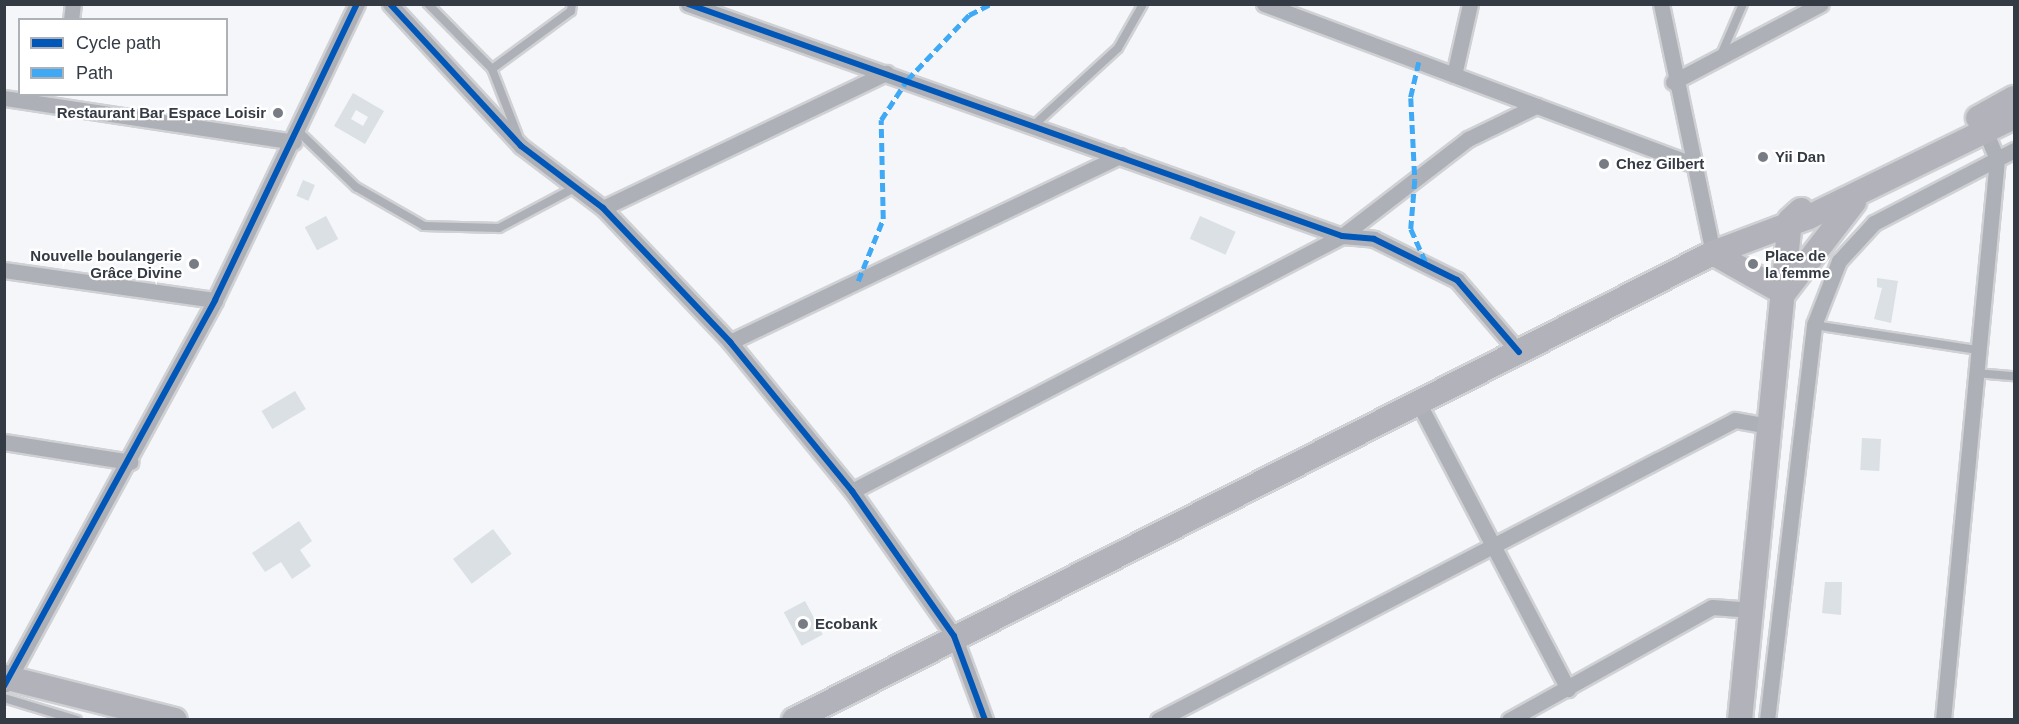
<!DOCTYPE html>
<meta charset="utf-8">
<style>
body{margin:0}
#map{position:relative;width:2019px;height:724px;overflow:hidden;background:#f4f6f9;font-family:Arial,sans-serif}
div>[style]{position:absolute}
.building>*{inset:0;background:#dae0e4;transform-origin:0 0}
.roads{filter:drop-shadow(2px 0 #cfd1d4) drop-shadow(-2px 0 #cfd1d4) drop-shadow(0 2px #cfd1d4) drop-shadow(0 -2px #cfd1d4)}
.lane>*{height:8px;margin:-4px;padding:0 4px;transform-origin:4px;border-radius:4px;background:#aeb0b8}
.street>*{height:15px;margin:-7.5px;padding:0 7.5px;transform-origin:7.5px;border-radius:7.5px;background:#aeb0b8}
.primary>*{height:24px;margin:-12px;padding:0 12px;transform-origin:12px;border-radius:12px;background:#b2b3ba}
.quiet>*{height:4.5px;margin-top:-2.25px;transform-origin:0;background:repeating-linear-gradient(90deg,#3fa9f5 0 9px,transparent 0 13.5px)}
.cycleway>*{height:6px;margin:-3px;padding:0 3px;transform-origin:3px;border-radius:3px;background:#0057b8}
.dots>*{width:16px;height:16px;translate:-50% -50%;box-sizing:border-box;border:3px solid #fff;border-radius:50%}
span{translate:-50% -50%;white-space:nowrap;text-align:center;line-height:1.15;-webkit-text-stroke:4.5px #fff;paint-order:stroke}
.poi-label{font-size:15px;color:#353b45;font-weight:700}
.right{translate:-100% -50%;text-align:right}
.left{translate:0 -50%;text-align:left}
.frame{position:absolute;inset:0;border:6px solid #353b45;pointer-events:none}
.legend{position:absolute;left:18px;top:18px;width:210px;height:78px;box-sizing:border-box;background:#fff;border:2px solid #aeb1b5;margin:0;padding:8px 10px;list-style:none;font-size:18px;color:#353b45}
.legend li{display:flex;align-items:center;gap:12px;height:30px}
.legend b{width:30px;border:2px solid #aeb1b5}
</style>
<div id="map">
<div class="building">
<div style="clip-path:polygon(evenodd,353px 93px,384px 111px,365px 144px,334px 126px,353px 93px,356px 110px,368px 117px,363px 126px,351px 119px,356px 110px)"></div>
<div style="left:303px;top:180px;width:13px;height:17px;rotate:23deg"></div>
<div style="left:326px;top:216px;width:26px;height:24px;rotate:62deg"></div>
<div style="left:1200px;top:216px;width:39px;height:25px;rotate:24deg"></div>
<div style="clip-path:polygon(1877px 278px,1898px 281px,1891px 323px,1874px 319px,1882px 288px,1877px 287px)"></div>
<div style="left:295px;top:391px;width:21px;height:39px;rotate:59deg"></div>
<div style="left:1862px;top:438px;width:19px;height:32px;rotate:3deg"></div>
<div style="clip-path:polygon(299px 521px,312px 541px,300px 550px,311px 566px,292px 579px,281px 562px,265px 572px,252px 553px)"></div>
<div style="left:493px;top:529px;width:31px;height:50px;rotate:53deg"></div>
<div style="clip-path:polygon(1825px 582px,1842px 582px,1841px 615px,1822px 613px)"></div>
<div style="left:805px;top:601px;width:38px;height:24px;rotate:62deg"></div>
</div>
<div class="roads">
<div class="lane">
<div style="left:428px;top:4px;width:91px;rotate:45.4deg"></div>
<div style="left:492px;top:69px;width:72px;rotate:68.8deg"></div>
<div style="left:1721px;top:55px;width:56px;rotate:-66.7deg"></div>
<div style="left:492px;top:69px;width:98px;rotate:-36.3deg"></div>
<div style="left:571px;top:11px;width:7px;rotate:-82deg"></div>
<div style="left:1033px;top:126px;width:115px;rotate:-42.5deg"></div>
<div style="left:1118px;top:48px;width:51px;rotate:-60.4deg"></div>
<div style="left:298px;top:131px;width:81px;rotate:44deg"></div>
<div style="left:356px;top:187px;width:78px;rotate:29.8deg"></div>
<div style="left:424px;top:226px;width:75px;rotate:1.5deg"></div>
<div style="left:499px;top:228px;width:87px;rotate:-28deg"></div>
<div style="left:1814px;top:325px;width:166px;rotate:8.7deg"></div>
<div style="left:1976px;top:373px;width:38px;rotate:5deg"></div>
<div style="left:4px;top:698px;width:76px;rotate:16.8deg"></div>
</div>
<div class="street">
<div style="left:390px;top:4px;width:193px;rotate:47.3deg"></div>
<div style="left:521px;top:146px;width:103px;rotate:37.1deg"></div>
<div style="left:603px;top:208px;width:185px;rotate:46.5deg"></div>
<div style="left:730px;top:342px;width:193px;rotate:50.7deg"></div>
<div style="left:852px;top:491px;width:177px;rotate:54.9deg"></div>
<div style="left:954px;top:636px;width:90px;rotate:69.7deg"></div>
<div style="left:688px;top:4px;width:694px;rotate:19.53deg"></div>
<div style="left:1342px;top:236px;width:32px;rotate:5deg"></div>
<div style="left:1374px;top:239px;width:93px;rotate:26.3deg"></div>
<div style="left:1457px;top:280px;width:95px;rotate:49.3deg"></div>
<div style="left:1264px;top:4px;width:457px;rotate:20.5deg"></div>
<div style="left:1661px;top:4px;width:254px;rotate:78.2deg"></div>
<div style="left:71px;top:20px;width:16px;rotate:-83deg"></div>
<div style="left:1454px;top:75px;width:73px;rotate:-77.3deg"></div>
<div style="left:1673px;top:82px;width:167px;rotate:-27.8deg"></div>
<div style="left:4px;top:98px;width:293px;rotate:8.6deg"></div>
<div style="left:603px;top:208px;width:314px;rotate:-25.5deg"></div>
<div style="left:4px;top:270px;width:213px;rotate:8.1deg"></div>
<div style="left:730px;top:342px;width:432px;rotate:-25.5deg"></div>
<div style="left:1418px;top:402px;width:324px;rotate:62.4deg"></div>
<div style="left:4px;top:442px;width:128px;rotate:9deg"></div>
<div style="left:852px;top:491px;width:552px;rotate:-27.49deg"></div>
<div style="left:1342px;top:236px;width:159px;rotate:-37.6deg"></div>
<div style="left:1468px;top:139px;width:76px;rotate:-25.9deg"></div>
<div style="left:6px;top:684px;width:437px;rotate:-61.4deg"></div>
<div style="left:215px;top:300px;width:328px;rotate:-64.4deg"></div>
<div style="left:1158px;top:720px;width:650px;rotate:-27.47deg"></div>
<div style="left:1735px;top:420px;width:36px;rotate:10deg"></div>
<div style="left:1509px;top:720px;width:232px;rotate:-29.1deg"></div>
<div style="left:1712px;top:607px;width:41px;rotate:4.2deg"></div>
<div style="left:1767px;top:720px;width:398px;rotate:-83.2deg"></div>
<div style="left:1814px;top:325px;width:69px;rotate:-68.7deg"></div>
<div style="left:1839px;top:261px;width:52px;rotate:-47.4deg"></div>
<div style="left:1874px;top:223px;width:158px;rotate:-27.5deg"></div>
<div style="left:1943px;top:720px;width:564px;rotate:-84.5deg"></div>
<div style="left:1997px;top:159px;width:39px;rotate:-113deg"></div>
</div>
<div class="primary">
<div style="left:1978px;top:118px;width:41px;rotate:-29.1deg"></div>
<div style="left:1713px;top:253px;width:81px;rotate:29.4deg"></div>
<div style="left:1784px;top:293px;width:115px;rotate:-52.4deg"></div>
<div style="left:4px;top:677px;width:176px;rotate:14.1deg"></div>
<div style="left:794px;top:720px;width:1031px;rotate:-26.94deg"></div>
<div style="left:1713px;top:253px;width:103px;rotate:-20.6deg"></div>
<div style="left:1809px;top:217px;width:228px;rotate:-26deg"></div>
<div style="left:1740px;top:720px;width:502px;rotate:-84.29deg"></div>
<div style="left:1790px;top:220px;width:15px;rotate:-42deg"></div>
</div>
</div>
<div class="quiet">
<div style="left:1419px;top:62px;width:37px;rotate:103deg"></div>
<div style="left:1411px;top:98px;width:82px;rotate:87.2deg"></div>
<div style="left:1415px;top:180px;width:49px;rotate:94.7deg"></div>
<div style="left:1411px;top:229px;width:39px;rotate:66deg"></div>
<div style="left:858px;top:281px;width:67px;rotate:-68deg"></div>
<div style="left:883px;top:219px;width:99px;rotate:-91.2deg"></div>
<div style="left:881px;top:120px;width:48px;rotate:-57deg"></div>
<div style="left:907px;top:80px;width:90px;rotate:-46.4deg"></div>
<div style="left:969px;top:15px;width:25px;rotate:-27deg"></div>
</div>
<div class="cycleway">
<div style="left:390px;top:4px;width:193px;rotate:47.3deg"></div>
<div style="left:521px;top:146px;width:103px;rotate:37.1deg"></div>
<div style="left:603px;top:208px;width:185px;rotate:46.5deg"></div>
<div style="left:730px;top:342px;width:193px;rotate:50.7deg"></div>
<div style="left:852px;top:491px;width:177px;rotate:54.9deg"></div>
<div style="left:954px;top:636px;width:90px;rotate:69.7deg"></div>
<div style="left:688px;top:4px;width:694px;rotate:19.53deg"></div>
<div style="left:1342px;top:236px;width:32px;rotate:5deg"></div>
<div style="left:1374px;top:239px;width:93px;rotate:26.3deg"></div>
<div style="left:1457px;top:280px;width:95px;rotate:49.3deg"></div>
<div style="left:4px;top:686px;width:440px;rotate:-61.3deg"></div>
<div style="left:215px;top:300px;width:328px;rotate:-64.4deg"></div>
</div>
<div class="dots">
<div style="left:278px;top:113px;background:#787c84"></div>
<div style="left:1763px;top:157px;background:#787c84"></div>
<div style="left:1604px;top:164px;background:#787c84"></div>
<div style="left:194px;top:264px;background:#787c84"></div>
<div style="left:1753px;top:264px;background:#787c84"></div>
<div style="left:803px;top:624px;background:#787c84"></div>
</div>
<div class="poi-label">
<span class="right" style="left:266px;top:113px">Restaurant Bar Espace Loisir</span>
<span class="left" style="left:1775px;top:157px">Yii Dan</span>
<span class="left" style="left:1616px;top:164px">Chez Gilbert</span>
<span class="right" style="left:182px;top:264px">Nouvelle boulangerie<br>Grâce Divine</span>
<span class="left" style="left:1765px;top:264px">Place de<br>la femme</span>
<span class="left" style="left:815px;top:624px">Ecobank</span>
</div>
<div class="frame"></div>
<ul class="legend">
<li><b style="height:8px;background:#0057b8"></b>Cycle path</li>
<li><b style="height:8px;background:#3fa9f5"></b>Path</li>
</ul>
</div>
